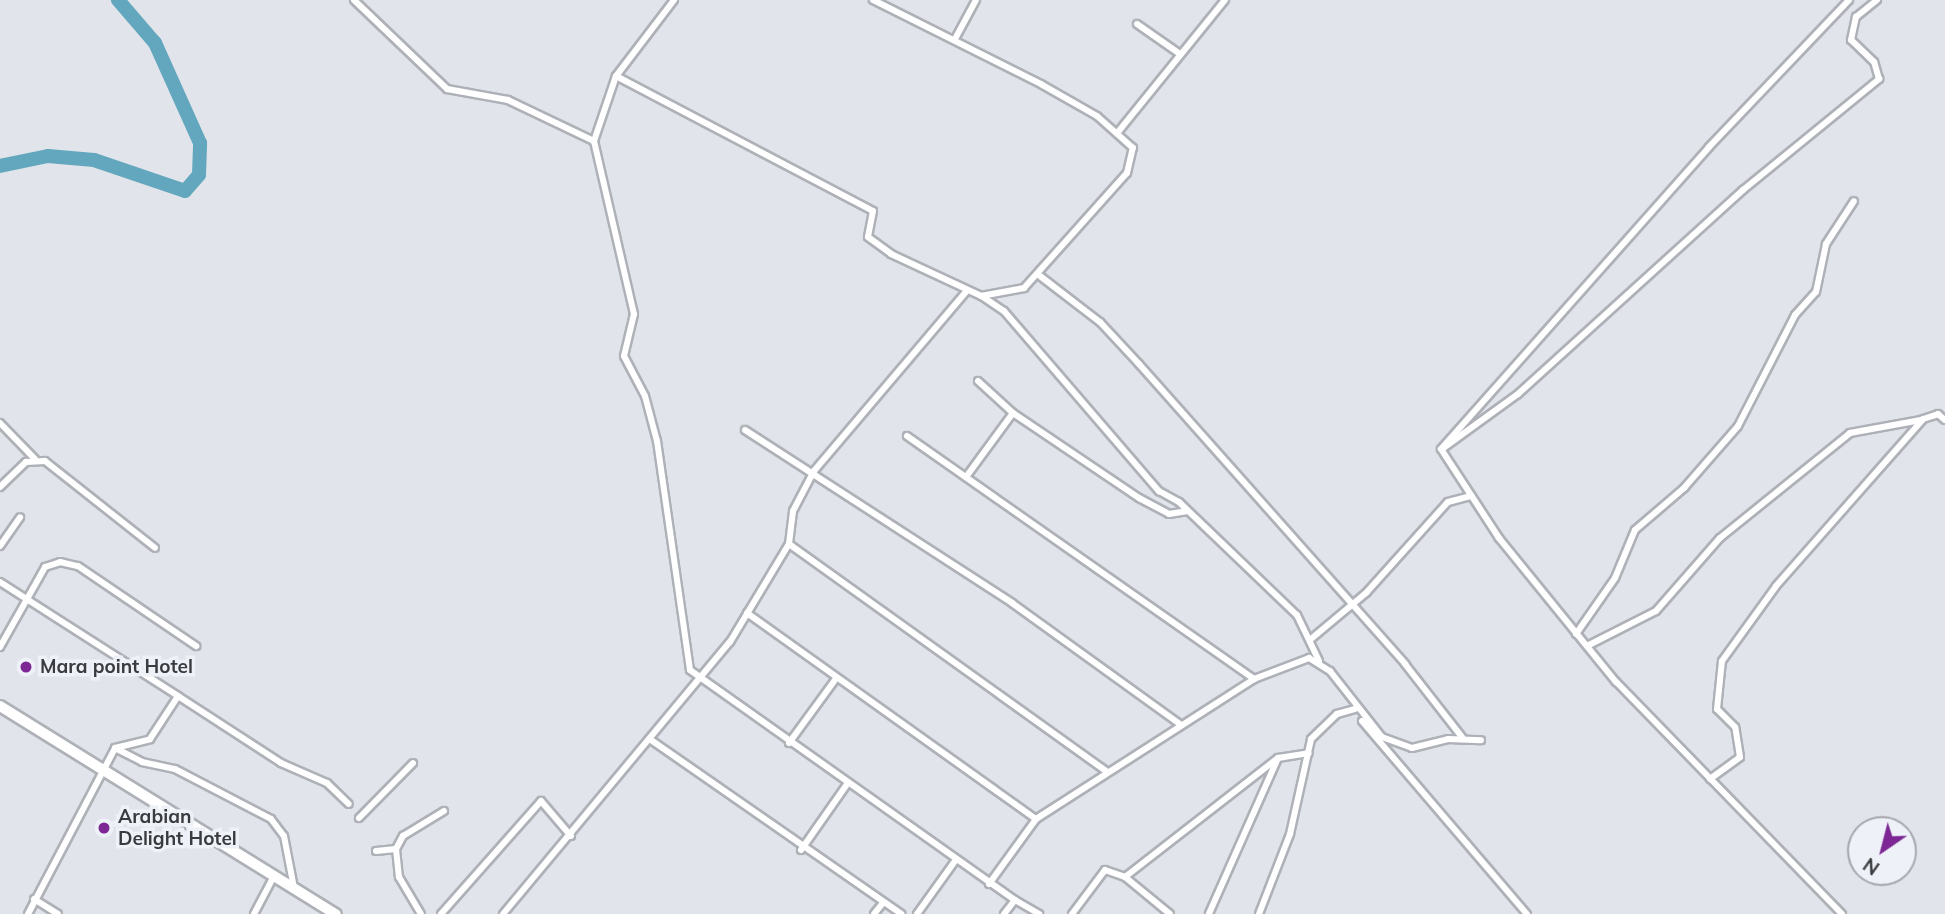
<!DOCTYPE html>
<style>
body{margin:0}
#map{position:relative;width:1945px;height:914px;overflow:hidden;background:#e1e4ea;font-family:Mulish,sans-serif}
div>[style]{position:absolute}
.river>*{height:14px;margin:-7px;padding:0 7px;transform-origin:7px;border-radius:7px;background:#62a7bd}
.roads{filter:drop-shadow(2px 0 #aeb1b7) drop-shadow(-2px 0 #aeb1b7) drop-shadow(0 2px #aeb1b7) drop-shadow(0 -2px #aeb1b7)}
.minor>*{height:6px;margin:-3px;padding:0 3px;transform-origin:3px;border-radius:3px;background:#fff}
.trunk>*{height:10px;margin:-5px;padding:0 5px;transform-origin:5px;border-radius:5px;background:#fff}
.dots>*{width:19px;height:19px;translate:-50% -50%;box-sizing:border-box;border:4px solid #eef1f8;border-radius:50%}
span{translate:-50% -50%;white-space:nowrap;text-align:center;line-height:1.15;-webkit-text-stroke:7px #eef1f8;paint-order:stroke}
.poi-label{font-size:19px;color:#3a3b3e;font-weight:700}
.left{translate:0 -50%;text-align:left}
.north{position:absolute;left:1847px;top:816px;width:70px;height:70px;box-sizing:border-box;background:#eef1f8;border:2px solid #a6a8ae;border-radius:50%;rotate:215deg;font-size:19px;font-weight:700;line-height:28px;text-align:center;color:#3a3b3e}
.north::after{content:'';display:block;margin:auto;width:24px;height:32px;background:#7d2795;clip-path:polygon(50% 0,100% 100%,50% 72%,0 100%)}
</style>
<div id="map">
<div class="river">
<div style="left:0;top:166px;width:49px;rotate:-11.8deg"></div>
<div style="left:48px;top:156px;width:46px;rotate:5deg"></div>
<div style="left:94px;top:160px;width:96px;rotate:18.8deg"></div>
<div style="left:185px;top:191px;width:21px;rotate:-49deg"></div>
<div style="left:199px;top:175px;width:32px;rotate:-88deg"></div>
<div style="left:200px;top:143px;width:110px;rotate:-114.2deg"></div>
<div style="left:155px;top:43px;width:57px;rotate:-130.7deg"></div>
</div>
<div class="roads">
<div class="minor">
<div style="left:354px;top:0;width:129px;rotate:43.7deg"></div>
<div style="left:447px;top:89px;width:62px;rotate:10.2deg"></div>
<div style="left:508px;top:100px;width:95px;rotate:25.5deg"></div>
<div style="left:674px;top:0;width:96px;rotate:127.3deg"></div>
<div style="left:616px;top:76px;width:69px;rotate:108.7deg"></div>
<div style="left:594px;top:141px;width:178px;rotate:77deg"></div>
<div style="left:634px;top:314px;width:43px;rotate:103.4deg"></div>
<div style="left:624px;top:356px;width:45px;rotate:62.3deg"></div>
<div style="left:645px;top:396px;width:47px;rotate:75.1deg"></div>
<div style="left:657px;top:441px;width:231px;rotate:81.8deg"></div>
<div style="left:690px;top:670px;width:398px;rotate:35.3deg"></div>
<div style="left:1015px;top:900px;width:18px;rotate:128deg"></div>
<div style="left:1137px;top:24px;width:52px;rotate:34.9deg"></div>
<div style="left:955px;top:39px;width:44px;rotate:-61.7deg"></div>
<div style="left:616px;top:76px;width:290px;rotate:27.7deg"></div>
<div style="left:873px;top:211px;width:26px;rotate:101deg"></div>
<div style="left:868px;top:237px;width:29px;rotate:36deg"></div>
<div style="left:891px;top:254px;width:99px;rotate:25deg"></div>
<div style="left:981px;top:296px;width:44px;rotate:-10.5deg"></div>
<div style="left:1024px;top:288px;width:154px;rotate:-48.2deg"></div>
<div style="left:1127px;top:173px;width:26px;rotate:-77deg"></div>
<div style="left:1133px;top:148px;width:48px;rotate:-138.4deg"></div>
<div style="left:1097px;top:116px;width:64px;rotate:-150.3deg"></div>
<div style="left:1041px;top:84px;width:188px;rotate:-153.4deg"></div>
<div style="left:1118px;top:132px;width:170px;rotate:-51deg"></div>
<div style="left:1040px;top:276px;width:76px;rotate:37.5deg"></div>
<div style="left:1100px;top:322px;width:57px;rotate:47.1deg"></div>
<div style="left:1139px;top:364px;width:401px;rotate:48.4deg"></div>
<div style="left:1405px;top:664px;width:93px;rotate:52deg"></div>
<div style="left:983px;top:297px;width:25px;rotate:34deg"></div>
<div style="left:1004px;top:311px;width:238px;rotate:49.3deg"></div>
<div style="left:1159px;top:491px;width:23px;rotate:29deg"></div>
<div style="left:1179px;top:502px;width:163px;rotate:43.8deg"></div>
<div style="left:1297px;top:615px;width:51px;rotate:64.4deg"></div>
<div style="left:978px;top:381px;width:47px;rotate:42.4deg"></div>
<div style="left:1013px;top:413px;width:152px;rotate:34deg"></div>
<div style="left:1139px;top:498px;width:34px;rotate:28deg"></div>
<div style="left:1169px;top:514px;width:19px;rotate:-9deg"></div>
<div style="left:0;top:423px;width:50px;rotate:45.8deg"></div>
<div style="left:745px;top:430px;width:318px;rotate:32.9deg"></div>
<div style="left:1012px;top:603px;width:208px;rotate:35.8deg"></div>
<div style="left:907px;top:436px;width:424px;rotate:35deg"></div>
<div style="left:1442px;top:449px;width:94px;rotate:-35.9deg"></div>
<div style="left:1518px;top:394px;width:304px;rotate:-42.2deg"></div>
<div style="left:1743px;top:190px;width:176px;rotate:-39.2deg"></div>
<div style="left:1879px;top:79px;width:18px;rotate:-106deg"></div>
<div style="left:1874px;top:62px;width:32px;rotate:-136deg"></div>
<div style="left:1851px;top:40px;width:24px;rotate:-78deg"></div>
<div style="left:1856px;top:17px;width:27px;rotate:-39deg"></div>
<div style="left:966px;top:477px;width:79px;rotate:-53.7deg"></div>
<div style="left:0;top:487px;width:36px;rotate:-44deg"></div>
<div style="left:26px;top:462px;width:19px;rotate:-3deg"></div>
<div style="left:45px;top:461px;width:140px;rotate:38.3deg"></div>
<div style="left:789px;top:544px;width:392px;rotate:35.6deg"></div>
<div style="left:0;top:546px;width:35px;rotate:-55deg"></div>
<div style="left:0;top:582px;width:211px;rotate:32.6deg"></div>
<div style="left:747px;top:613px;width:355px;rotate:35.5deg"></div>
<div style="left:1576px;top:634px;width:68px;rotate:-55.1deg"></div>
<div style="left:1615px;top:578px;width:52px;rotate:-67.4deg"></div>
<div style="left:1635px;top:530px;width:65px;rotate:-40.6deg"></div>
<div style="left:1684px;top:488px;width:82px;rotate:-48.9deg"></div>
<div style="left:1738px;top:426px;width:125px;rotate:-62.8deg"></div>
<div style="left:1795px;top:315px;width:31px;rotate:-48deg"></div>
<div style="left:1816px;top:292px;width:49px;rotate:-78.2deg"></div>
<div style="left:1826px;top:244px;width:51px;rotate:-56.9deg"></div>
<div style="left:1311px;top:639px;width:72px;rotate:-39.9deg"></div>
<div style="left:1366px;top:593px;width:122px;rotate:-48deg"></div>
<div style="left:1448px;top:502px;width:24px;rotate:-15deg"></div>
<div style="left:1587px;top:646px;width:77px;rotate:-26.9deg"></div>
<div style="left:1656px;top:611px;width:97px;rotate:-48.8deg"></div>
<div style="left:1720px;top:538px;width:167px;rotate:-38.9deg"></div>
<div style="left:1850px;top:433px;width:72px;rotate:-10.4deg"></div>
<div style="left:0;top:647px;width:92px;rotate:-60.6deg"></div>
<div style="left:45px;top:567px;width:16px;rotate:-18deg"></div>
<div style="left:60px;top:562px;width:18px;rotate:13deg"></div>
<div style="left:78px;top:566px;width:143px;rotate:34.1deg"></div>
<div style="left:1362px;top:721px;width:254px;rotate:49.5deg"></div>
<div style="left:651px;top:740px;width:305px;rotate:34.8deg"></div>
<div style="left:789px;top:743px;width:78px;rotate:-53.9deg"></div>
<div style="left:115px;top:748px;width:36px;rotate:-14deg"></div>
<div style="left:150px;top:739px;width:51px;rotate:-56.9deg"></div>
<div style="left:178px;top:696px;width:123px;rotate:33deg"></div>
<div style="left:281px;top:763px;width:50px;rotate:23.5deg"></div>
<div style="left:327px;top:783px;width:30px;rotate:44deg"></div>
<div style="left:1278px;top:758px;width:31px;rotate:-9deg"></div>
<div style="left:1710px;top:779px;width:37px;rotate:-36deg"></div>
<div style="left:1740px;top:757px;width:30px;rotate:-99deg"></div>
<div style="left:1735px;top:727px;width:25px;rotate:-135deg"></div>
<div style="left:1717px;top:709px;width:48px;rotate:-84.1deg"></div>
<div style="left:1722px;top:661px;width:92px;rotate:-54.2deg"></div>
<div style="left:1776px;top:586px;width:222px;rotate:-48.6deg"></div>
<div style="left:1923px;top:419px;width:16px;rotate:-18deg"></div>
<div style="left:1938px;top:414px;width:9px;rotate:41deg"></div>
<div style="left:359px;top:818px;width:77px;rotate:-45.5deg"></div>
<div style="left:396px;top:849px;width:28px;rotate:84deg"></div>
<div style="left:399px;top:877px;width:43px;rotate:59.3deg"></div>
<div style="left:801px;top:850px;width:82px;rotate:-55deg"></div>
<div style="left:376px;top:851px;width:20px;rotate:-6deg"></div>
<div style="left:396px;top:849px;width:15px;rotate:-62deg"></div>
<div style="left:403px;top:836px;width:48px;rotate:-31.4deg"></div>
<div style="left:1125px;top:877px;width:194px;rotate:-37.9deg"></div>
<div style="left:1278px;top:758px;width:171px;rotate:113.9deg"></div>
<div style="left:989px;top:884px;width:80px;rotate:-54.1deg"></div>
<div style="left:1036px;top:819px;width:259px;rotate:-32.7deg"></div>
<div style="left:1254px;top:679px;width:59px;rotate:-20.9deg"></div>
<div style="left:1309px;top:658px;width:25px;rotate:32deg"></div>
<div style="left:1330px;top:671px;width:84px;rotate:51.8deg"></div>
<div style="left:1382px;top:737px;width:32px;rotate:20deg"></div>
<div style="left:1412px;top:748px;width:37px;rotate:-14deg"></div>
<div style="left:1448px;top:739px;width:33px;rotate:2deg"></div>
<div style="left:34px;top:899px;width:28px;rotate:32deg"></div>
<div style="left:1015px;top:900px;width:28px;rotate:30deg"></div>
<div style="left:28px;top:914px;width:187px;rotate:-62.3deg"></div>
<div style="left:115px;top:748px;width:30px;rotate:27deg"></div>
<div style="left:142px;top:762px;width:34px;rotate:12deg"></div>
<div style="left:175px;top:769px;width:108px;rotate:27.5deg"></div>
<div style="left:271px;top:819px;width:21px;rotate:53deg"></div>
<div style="left:284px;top:836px;width:53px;rotate:79.1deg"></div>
<div style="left:254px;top:914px;width:43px;rotate:-62.2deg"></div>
<div style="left:441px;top:914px;width:151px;rotate:-48.5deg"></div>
<div style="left:541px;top:801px;width:46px;rotate:49.4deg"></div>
<div style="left:503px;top:914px;width:354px;rotate:-50.2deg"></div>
<div style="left:730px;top:642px;width:114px;rotate:-59deg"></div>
<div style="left:789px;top:544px;width:33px;rotate:-83deg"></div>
<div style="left:793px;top:511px;width:45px;rotate:-62.3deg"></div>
<div style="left:814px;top:471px;width:235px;rotate:-49.7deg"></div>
<div style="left:874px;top:914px;width:14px;rotate:-51deg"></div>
<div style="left:917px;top:914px;width:65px;rotate:-54.4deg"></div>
<div style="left:1072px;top:914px;width:55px;rotate:-53.1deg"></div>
<div style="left:1105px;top:870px;width:21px;rotate:19deg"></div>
<div style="left:1125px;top:877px;width:58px;rotate:39.4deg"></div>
<div style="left:1259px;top:914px;width:86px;rotate:-68.8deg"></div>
<div style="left:1290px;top:834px;width:97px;rotate:-77.5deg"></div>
<div style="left:1311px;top:739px;width:36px;rotate:-44deg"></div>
<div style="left:1337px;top:714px;width:19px;rotate:-16deg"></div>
<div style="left:1842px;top:914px;width:324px;rotate:-134.2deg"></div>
<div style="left:1616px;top:682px;width:186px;rotate:-129.1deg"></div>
<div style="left:1499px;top:538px;width:106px;rotate:-123.1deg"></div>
<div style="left:1441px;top:449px;width:404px;rotate:-48.4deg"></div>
<div style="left:1709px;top:147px;width:203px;rotate:-46.4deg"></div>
</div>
<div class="trunk">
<div style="left:0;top:706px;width:395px;rotate:31.8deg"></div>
</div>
</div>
<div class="dots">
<div style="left:26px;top:667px;background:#7d2795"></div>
<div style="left:104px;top:828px;background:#7d2795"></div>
</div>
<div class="poi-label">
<span class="left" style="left:40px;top:667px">Mara point Hotel</span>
<span class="left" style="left:118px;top:828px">Arabian<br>Delight Hotel</span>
</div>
<div class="north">N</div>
</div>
